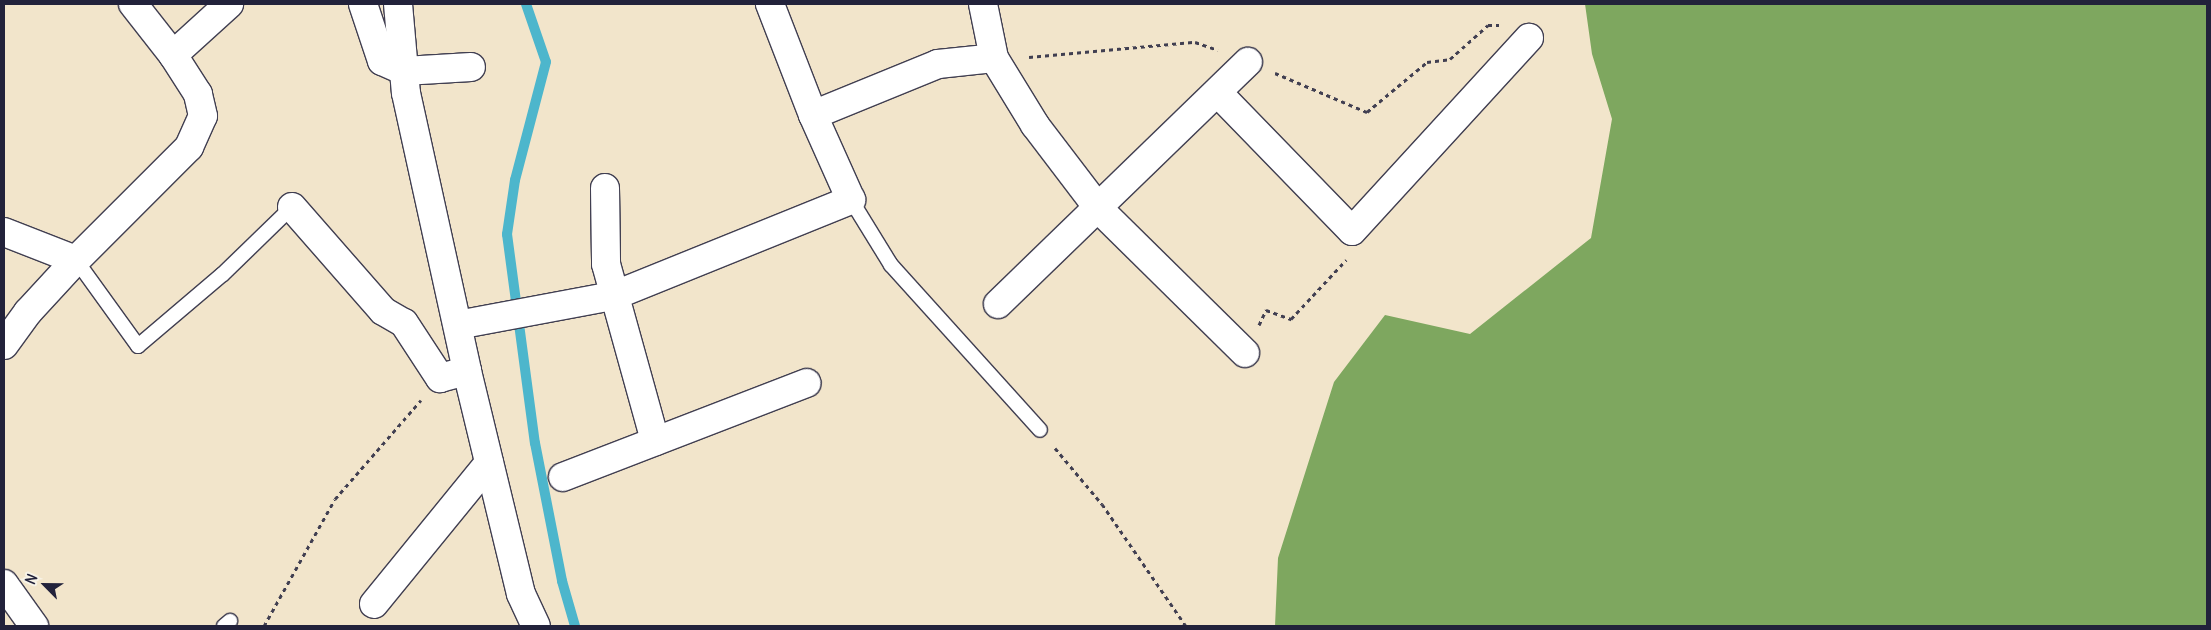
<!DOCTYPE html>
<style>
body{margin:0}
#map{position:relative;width:2211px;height:630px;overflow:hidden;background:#f2e5cb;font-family:Delius,sans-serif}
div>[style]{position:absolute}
.forest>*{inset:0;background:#7ea75f}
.stream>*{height:10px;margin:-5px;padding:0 5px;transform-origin:5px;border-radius:5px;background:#4db6cc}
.path>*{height:3px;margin-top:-1.5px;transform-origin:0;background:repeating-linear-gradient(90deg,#413f51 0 4px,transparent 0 8px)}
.roads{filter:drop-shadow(1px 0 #413f51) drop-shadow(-1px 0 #413f51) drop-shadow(0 1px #413f51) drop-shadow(0 -1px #413f51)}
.lane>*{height:14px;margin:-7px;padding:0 7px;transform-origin:7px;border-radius:7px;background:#fff}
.street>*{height:28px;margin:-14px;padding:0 14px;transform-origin:14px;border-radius:14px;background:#fff}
span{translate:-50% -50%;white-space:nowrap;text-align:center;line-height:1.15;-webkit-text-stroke:5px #f7f3e8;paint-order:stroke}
.frame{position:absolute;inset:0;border:5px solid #22223b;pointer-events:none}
.north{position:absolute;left:20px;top:560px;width:50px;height:50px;-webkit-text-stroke:4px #f7f3e8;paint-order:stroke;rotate:293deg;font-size:14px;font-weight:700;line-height:20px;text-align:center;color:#22223b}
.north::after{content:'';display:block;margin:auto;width:18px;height:22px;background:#22223b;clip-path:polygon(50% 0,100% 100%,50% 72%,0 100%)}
</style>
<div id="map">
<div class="forest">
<div style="clip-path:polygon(1585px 4px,2207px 4px,2207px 626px,1275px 626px,1278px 558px,1334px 382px,1385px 315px,1470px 334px,1591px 238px,1612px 119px,1592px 54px)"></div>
</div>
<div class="stream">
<div style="left:526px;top:4px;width:61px;rotate:71deg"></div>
<div style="left:546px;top:62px;width:122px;rotate:104.7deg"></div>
<div style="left:515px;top:180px;width:55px;rotate:98.4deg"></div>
<div style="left:507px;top:234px;width:211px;rotate:82.4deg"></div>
<div style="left:535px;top:443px;width:141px;rotate:78.9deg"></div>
<div style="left:562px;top:581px;width:47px;rotate:73.9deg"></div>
</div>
<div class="path">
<div style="left:1029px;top:57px;width:167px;rotate:-5.2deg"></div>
<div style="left:1195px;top:42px;width:24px;rotate:19deg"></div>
<div style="left:1275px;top:73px;width:100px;rotate:23deg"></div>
<div style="left:1367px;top:112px;width:78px;rotate:-39.8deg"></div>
<div style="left:1427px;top:62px;width:23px;rotate:-7deg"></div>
<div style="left:1450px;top:59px;width:51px;rotate:-41.8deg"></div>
<div style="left:1488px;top:25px;width:11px"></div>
<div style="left:1259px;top:325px;width:17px;rotate:-65deg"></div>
<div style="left:1266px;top:310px;width:27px;rotate:20deg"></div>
<div style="left:1291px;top:319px;width:81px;rotate:-47deg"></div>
<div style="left:1055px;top:448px;width:73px;rotate:50deg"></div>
<div style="left:1102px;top:504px;width:148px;rotate:55.5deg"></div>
<div style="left:264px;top:626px;width:145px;rotate:-60.8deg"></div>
<div style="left:335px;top:499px;width:131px;rotate:-49deg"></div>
</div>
<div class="roads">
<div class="lane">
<div style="left:851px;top:200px;width:76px;rotate:58.4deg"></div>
<div style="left:891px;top:265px;width:222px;rotate:47.9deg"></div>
<div style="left:76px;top:260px;width:106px;rotate:54.2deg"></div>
<div style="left:138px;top:346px;width:111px;rotate:-40.3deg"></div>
<div style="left:223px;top:274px;width:96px;rotate:-44.2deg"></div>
<div style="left:224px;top:626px;width:8px;rotate:-40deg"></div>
</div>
<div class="street">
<div style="left:133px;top:4px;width:65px;rotate:51.9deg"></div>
<div style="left:363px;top:4px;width:60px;rotate:71.6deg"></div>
<div style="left:382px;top:61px;width:24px;rotate:24deg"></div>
<div style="left:404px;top:71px;width:67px;rotate:-3.4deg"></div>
<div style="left:398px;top:4px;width:89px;rotate:84.9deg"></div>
<div style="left:406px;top:93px;width:285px;rotate:77.6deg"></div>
<div style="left:467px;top:371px;width:229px;rotate:76.4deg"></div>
<div style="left:521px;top:594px;width:35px;rotate:65deg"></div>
<div style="left:983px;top:4px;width:55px;rotate:78.5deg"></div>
<div style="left:994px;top:58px;width:79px;rotate:58.5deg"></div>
<div style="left:1035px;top:125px;width:106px;rotate:52.7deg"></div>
<div style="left:1099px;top:209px;width:205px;rotate:44.6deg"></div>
<div style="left:1218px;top:93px;width:192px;rotate:45.8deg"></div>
<div style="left:1352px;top:231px;width:262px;rotate:-47.5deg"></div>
<div style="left:813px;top:115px;width:135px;rotate:-22.2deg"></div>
<div style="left:938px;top:64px;width:56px;rotate:-6.1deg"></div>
<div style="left:605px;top:188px;width:76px;rotate:89.2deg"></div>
<div style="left:606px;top:264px;width:184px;rotate:74.5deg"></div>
<div style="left:292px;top:207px;width:138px;rotate:48.8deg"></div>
<div style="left:383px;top:311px;width:24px;rotate:30deg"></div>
<div style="left:404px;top:323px;width:66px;rotate:56.8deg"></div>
<div style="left:440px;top:378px;width:28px;rotate:-15deg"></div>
<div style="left:4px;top:232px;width:77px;rotate:21.3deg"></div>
<div style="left:998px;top:304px;width:348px;rotate:-44.1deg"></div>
<div style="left:458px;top:325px;width:158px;rotate:-10.6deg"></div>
<div style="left:613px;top:296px;width:257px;rotate:-22deg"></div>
<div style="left:851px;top:200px;width:93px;rotate:-114.1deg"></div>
<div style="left:813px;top:115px;width:119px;rotate:-111.2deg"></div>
<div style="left:4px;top:345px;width:41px;rotate:-54deg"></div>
<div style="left:28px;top:312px;width:71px;rotate:-47.3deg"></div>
<div style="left:76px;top:260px;width:160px;rotate:-45deg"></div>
<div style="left:189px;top:147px;width:34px;rotate:-66deg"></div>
<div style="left:203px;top:116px;width:23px;rotate:-103deg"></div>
<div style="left:198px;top:94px;width:46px;rotate:-122.7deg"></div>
<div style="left:173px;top:55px;width:76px;rotate:-42.3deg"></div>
<div style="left:563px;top:477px;width:261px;rotate:-21.1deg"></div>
<div style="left:4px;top:584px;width:52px;rotate:54.5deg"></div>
<div style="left:374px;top:604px;width:182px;rotate:-50.8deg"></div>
</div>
</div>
<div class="frame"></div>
<div class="north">N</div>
</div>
